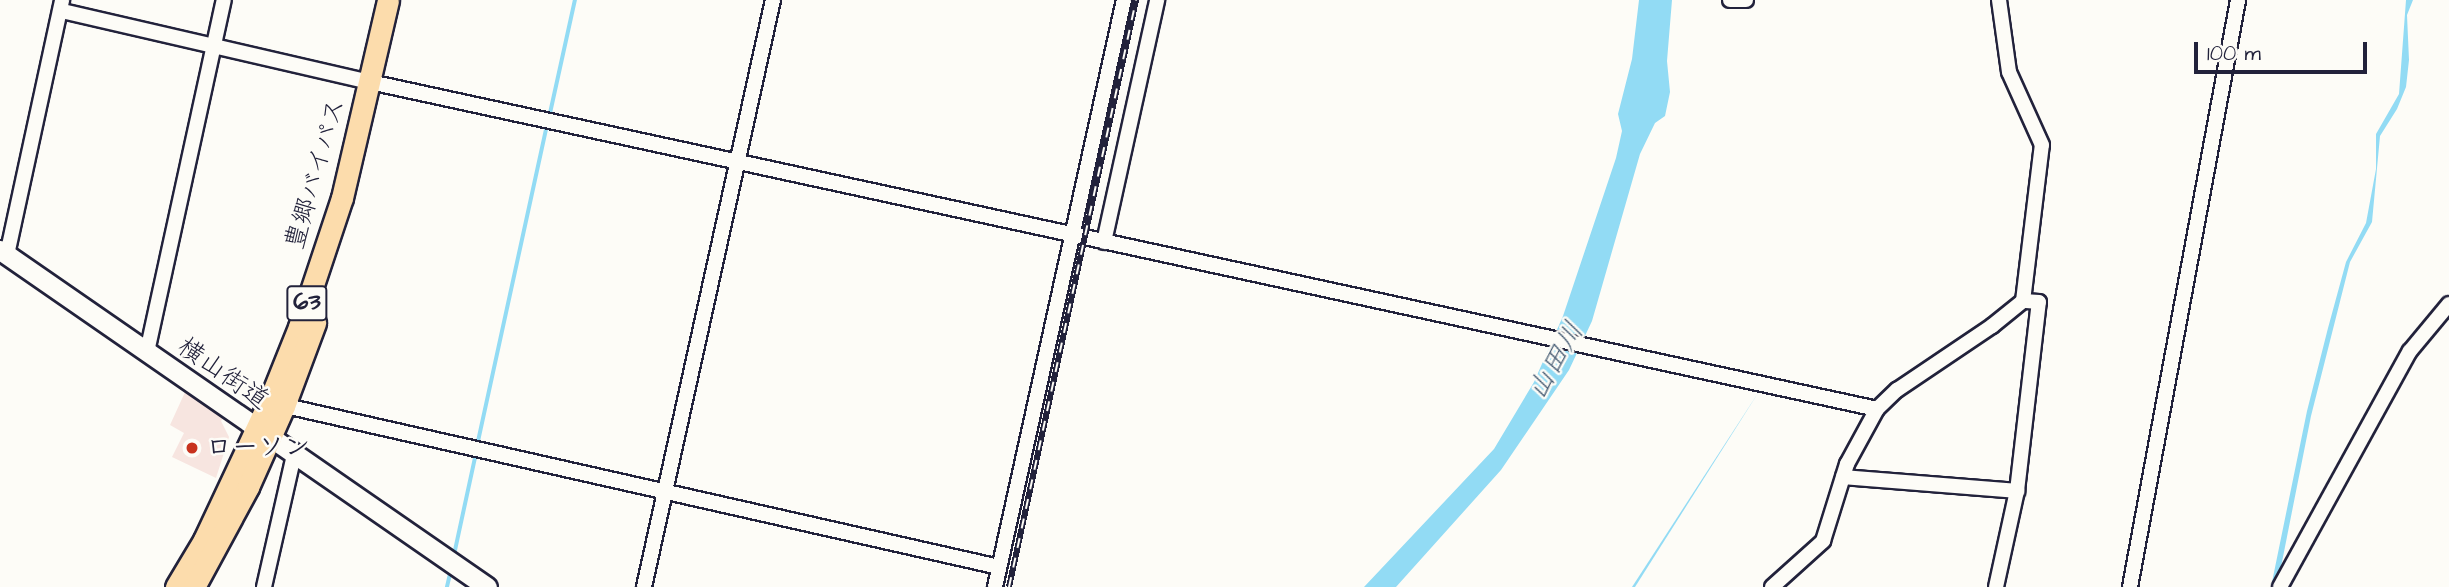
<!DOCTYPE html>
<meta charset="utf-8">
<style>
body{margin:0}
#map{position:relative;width:2449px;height:587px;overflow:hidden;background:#fdfcf7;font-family:"Architects Daughter","Klee One",sans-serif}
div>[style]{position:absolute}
.built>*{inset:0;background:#f7e5e0}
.water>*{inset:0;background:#92dbf4}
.stream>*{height:3.5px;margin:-1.75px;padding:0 1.75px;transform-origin:1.75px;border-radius:1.75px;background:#92dbf4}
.roads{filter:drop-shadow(2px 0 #22223b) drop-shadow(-2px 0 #22223b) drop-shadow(0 2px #22223b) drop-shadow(0 -2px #22223b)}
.street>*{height:14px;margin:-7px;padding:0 7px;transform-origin:7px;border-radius:7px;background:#fdfcf7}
.secondary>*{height:19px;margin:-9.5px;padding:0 9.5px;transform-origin:9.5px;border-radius:9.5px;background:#fdfcf7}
.primary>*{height:21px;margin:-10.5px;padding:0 10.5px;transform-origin:10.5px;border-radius:10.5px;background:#fcdcac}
.rail>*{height:6px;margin-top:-3px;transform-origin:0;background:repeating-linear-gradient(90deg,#fdfcf7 0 10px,#22223b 0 20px);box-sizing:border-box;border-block:2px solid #22223b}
.dots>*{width:19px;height:19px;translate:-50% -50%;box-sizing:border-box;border:4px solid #fdfcf7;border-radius:50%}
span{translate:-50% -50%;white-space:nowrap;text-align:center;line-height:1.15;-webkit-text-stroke:5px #fdfcf7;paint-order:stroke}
.shield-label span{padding:2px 5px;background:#fdfcf7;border:2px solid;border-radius:5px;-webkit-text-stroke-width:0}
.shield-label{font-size:24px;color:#22223b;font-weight:700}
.street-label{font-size:26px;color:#22223b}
.poi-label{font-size:26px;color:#22223b;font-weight:700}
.left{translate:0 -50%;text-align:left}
.water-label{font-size:28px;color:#445a72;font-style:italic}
.scale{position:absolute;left:2194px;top:42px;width:173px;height:32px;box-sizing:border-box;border:4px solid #22223b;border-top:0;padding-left:9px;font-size:21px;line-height:24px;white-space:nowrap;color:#22223b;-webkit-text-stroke:5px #fdfcf7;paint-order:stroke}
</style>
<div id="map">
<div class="built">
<div style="clip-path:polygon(186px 390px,225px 416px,221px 421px,229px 437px,216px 478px,172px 457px,184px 433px,170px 425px)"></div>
</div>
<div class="water">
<div style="clip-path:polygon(1639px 0,1672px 0,1667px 61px,1670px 92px,1665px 116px,1655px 123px,1640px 154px,1592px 321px,1569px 370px,1501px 470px,1396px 587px,1364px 587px,1494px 449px,1534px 382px,1563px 316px,1616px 158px,1622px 131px,1618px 114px,1632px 59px)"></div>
<div style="clip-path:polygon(2406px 0,2413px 0,2407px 15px,2409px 60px,2406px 87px,2397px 109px,2380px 136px,2372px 222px,2350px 262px,2311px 416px,2277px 587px,2271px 587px,2307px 411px,2328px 328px,2346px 262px,2366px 223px,2376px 169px,2376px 134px,2399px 94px)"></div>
<div style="clip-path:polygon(1760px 390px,1635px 587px,1632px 587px)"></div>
</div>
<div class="stream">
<div style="left:549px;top:118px;width:121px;rotate:-77.6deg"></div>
<div style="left:477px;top:446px;width:329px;rotate:-77.7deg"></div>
<div style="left:454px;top:555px;width:104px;rotate:-77.8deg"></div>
<div style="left:447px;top:587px;width:17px;rotate:-77deg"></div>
</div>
<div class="roads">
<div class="street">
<div style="left:1730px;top:0;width:16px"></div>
<div style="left:62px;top:11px;width:316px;rotate:13deg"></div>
<div style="left:370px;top:82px;width:1542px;rotate:12.24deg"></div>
<div style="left:1104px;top:242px;width:248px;rotate:-77.6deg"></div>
<div style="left:7px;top:255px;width:261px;rotate:-77.8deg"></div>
<div style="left:147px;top:352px;width:360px;rotate:-77.7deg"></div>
<div style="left:277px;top:404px;width:740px;rotate:12.72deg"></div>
<div style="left:1843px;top:477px;width:175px;rotate:4.6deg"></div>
<div style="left:264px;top:587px;width:135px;rotate:-77.2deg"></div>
<div style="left:644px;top:587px;width:601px;rotate:-77.61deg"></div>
<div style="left:995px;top:587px;width:601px;rotate:-77.61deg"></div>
<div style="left:1772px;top:587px;width:69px;rotate:-42deg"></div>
<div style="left:1823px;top:541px;width:81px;rotate:-72.7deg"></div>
<div style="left:1847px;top:464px;width:63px;rotate:-61.4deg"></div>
<div style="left:1877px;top:409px;width:28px;rotate:-44deg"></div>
<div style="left:1897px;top:390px;width:115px;rotate:-34deg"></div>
<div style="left:1992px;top:326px;width:40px;rotate:-39deg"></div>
<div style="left:2023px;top:301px;width:157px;rotate:-83.1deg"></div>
<div style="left:2042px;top:145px;width:80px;rotate:-114.3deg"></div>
<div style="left:2009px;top:72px;width:73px;rotate:-97.9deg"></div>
<div style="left:1996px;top:587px;width:98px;rotate:-77.7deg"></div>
<div style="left:2017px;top:491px;width:190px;rotate:-83.4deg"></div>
<div style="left:2039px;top:302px;width:16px;rotate:-176deg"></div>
<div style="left:2130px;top:587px;width:597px;rotate:-79.57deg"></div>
<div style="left:2280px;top:587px;width:269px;rotate:-61.2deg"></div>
<div style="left:2410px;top:351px;width:61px;rotate:-50.3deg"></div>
</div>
<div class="secondary">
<div style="left:0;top:250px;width:592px;rotate:34.68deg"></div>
</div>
<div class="primary">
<div style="left:176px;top:587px;width:55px;rotate:-59.2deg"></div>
<div style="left:204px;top:540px;width:153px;rotate:-64.8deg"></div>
<div style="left:269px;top:402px;width:81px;rotate:-68.2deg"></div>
<div style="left:299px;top:327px;width:136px;rotate:-71.6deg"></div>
<div style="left:342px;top:198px;width:203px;rotate:-76.9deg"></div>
<div style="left:194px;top:587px;width:114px;rotate:-61.6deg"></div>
<div style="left:248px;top:487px;width:89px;rotate:-66deg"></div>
<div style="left:284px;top:406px;width:89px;rotate:-69.5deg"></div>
</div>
</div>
<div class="rail">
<div style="left:1009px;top:587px;width:601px;rotate:-77.79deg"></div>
</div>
<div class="dots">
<div style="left:192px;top:448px;background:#c8321e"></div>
</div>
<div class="shield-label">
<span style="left:307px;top:303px">63</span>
</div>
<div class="street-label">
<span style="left:316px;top:174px;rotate:-74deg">豊郷バイパス</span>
<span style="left:223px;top:374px;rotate:35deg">横山街道</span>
</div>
<div class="poi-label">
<span class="left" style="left:206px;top:448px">ローソン</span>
</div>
<div class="water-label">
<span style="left:1556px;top:361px;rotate:-60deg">山田川</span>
</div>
<div class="scale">100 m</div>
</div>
